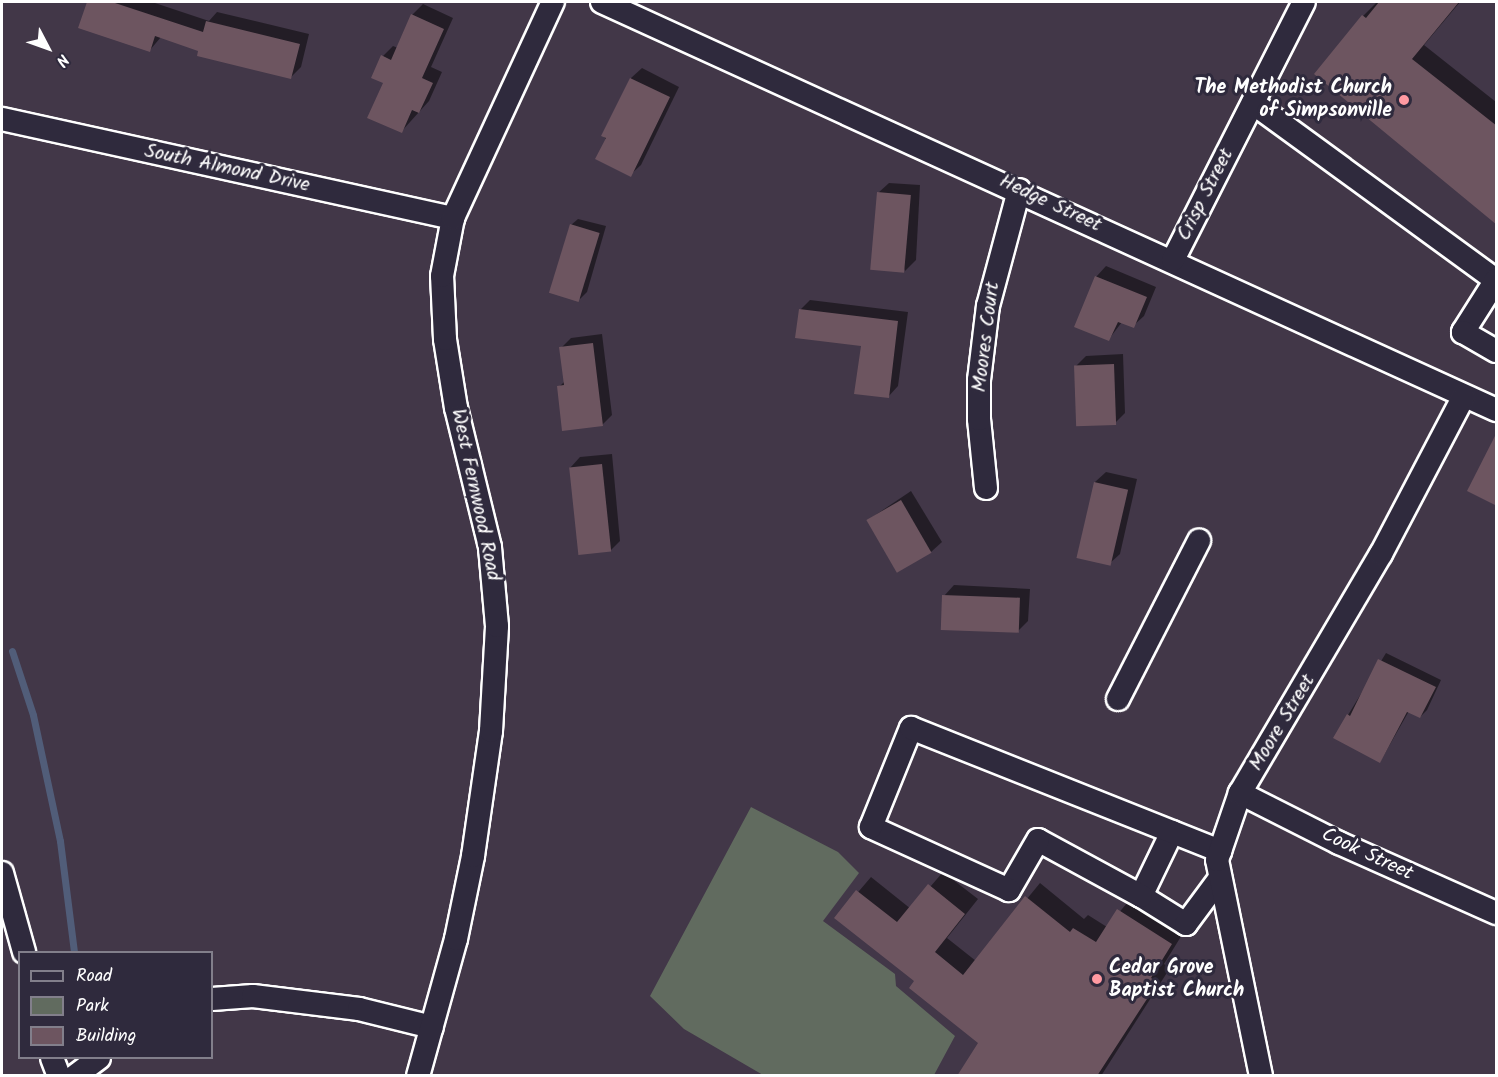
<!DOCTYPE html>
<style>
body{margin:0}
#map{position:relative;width:1498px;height:1077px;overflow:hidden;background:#423748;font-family:Kalam,sans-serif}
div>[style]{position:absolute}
.green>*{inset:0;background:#616b5f}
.shadow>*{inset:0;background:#0007}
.stream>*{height:7px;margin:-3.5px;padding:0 3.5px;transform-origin:3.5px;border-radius:3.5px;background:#515d79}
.building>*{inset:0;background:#6d5560;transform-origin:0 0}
.roads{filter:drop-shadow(2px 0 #fff) drop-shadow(-2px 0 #fff) drop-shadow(0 2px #fff) drop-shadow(0 -2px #fff)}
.minor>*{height:22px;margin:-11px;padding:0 11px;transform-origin:11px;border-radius:11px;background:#2f2a3d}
.dots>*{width:16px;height:16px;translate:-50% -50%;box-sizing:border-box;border:3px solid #2f2a3d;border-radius:50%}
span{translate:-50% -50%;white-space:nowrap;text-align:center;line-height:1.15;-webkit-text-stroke:6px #2f2a3d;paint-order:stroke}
.poi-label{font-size:20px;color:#fff;font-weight:700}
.right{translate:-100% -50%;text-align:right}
.left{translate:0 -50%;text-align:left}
.street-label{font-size:20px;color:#fff}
.frame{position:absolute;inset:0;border:3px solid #fff;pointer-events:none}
.legend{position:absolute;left:18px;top:951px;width:195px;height:108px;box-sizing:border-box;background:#2f2a3d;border:2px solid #827f8b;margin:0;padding:8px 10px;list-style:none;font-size:18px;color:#fff}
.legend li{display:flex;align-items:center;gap:12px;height:30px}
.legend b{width:30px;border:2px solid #827f8b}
.north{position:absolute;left:18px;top:18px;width:60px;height:60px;-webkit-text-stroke:4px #2f2a3d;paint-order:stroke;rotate:131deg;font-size:16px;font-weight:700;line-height:24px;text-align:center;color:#fff}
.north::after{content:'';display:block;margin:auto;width:21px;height:27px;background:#fff;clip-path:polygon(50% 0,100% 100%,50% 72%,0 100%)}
</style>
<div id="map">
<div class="green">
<div style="clip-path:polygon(751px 807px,838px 852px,859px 873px,823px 921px,895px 974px,896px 986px,955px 1036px,934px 1075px,763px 1075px,684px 1029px,650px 996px)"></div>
</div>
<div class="shadow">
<div style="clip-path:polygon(89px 2px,152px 2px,209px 21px,217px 12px,309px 34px,301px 67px,291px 77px,161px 37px,150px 50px,80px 27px)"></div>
<div style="clip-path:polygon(1377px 2px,1460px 2px,1424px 45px,1496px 102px,1496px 223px,1363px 16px)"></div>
<div style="clip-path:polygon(423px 4px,453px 18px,431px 67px,442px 72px,429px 101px,401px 132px,385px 82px,383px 56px,393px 46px,398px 48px,412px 15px)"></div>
<div style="clip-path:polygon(642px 68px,679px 87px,641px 165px,630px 175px,603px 135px,631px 78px)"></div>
<div style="clip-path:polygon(889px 183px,920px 185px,916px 260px,905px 271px,878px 193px)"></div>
<div style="clip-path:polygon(578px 219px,606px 226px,587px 292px,580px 299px,571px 225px)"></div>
<div style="clip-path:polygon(1106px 266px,1156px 287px,1144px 316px,1133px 326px,1122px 322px,1109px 339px,1096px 277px)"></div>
<div style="clip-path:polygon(810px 300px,908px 312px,898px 386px,888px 397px,862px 344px,800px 310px)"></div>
<div style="clip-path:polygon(602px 334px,612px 415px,602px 425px,559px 387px,565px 381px,561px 348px,571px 338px)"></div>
<div style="clip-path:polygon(1123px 354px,1125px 413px,1115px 423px,1076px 366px,1086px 356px)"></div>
<div style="clip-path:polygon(612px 454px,620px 541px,610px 551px,570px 468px,580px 457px)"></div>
<div style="clip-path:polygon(1106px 472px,1137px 479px,1120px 554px,1109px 564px,1095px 482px)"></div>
<div style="clip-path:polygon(911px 491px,942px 542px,931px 552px,868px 520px)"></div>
<div style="clip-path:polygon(954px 585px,1030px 589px,1028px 621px,1018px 631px,944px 596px)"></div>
<div style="clip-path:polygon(1386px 653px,1441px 680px,1427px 710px,1420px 717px,1409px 711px,1380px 762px,1348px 715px)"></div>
<div style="clip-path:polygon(943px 872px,978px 899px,947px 938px,976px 961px,1040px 883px,1084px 919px,1088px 915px,1107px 927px,1132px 897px,1185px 930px,1164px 964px,1170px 968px,1101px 1076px,959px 1076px,980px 1043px,916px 981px,836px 918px,871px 877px,911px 909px)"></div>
</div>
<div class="stream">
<div style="left:12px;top:651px;width:67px;rotate:71.8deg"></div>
<div style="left:33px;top:715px;width:129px;rotate:77.9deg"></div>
<div style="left:60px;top:841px;width:112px;rotate:82.8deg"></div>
</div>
<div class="building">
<div style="clip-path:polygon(87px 2px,112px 2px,203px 32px,206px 21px,300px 44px,291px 79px,197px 56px,198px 51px,155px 36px,150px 52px,78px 28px)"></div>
<div style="clip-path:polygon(1379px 2px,1459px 2px,1412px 59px,1497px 126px,1497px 225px,1314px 74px,1362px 15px,1366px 18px)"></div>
<div style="clip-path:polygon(411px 14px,444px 29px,422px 78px,433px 83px,419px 113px,412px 110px,402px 133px,367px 118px,383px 83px,371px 78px,381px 55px,391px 60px)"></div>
<div style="clip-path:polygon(630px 78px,670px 97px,631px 177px,595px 159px,606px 138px,601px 136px)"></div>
<div style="left:877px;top:192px;width:34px;height:78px;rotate:5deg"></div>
<div style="left:570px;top:224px;width:31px;height:72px;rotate:17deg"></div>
<div style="clip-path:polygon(1095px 276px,1147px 297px,1134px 328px,1118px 322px,1109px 341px,1074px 327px)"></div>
<div style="clip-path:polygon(799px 309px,898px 321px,889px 398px,854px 394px,861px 346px,795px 338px)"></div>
<div style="clip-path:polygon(593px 343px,603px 426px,562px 431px,557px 386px,564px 385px,559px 347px)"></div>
<div style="left:1114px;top:364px;width:61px;height:40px;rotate:88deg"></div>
<div style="clip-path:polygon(1497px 432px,1497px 506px,1467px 491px)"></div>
<div style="left:602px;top:464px;width:88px;height:33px;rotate:84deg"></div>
<div style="left:1094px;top:482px;width:35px;height:78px;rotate:13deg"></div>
<div style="left:901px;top:500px;width:61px;height:40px;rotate:60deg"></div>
<div style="left:942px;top:595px;width:78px;height:35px;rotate:2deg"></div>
<div style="clip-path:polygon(1378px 659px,1436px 687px,1420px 718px,1407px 712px,1380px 763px,1333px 738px,1347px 714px,1350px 716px)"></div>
<div style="clip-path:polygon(928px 884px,965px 914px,935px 952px,963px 975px,1025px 896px,1070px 932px,1073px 928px,1096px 942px,1117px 909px,1172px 944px,1151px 978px,1158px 982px,1097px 1076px,957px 1076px,978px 1043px,909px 988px,914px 981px,834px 918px,856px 890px,897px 922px)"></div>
</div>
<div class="roads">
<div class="minor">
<div style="left:602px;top:2px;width:983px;rotate:24.53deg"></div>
<div style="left:1253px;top:103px;width:301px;rotate:36.1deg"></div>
<div style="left:1496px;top:280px;width:62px;rotate:122.4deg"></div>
<div style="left:1463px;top:332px;width:38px;rotate:30deg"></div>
<div style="left:2px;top:119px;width:462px;rotate:12.4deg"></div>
<div style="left:1173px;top:260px;width:289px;rotate:-63.1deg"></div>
<div style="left:986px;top:488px;width:69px;rotate:-95.8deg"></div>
<div style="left:979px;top:419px;width:39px;rotate:-90deg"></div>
<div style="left:979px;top:380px;width:75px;rotate:-83.1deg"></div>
<div style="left:988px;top:306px;width:120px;rotate:-75deg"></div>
<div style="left:1118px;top:699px;width:178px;rotate:-62.9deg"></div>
<div style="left:1240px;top:793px;width:111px;rotate:26.8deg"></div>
<div style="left:1339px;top:843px;width:172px;rotate:24deg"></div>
<div style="left:1172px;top:832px;width:71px;rotate:115.8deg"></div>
<div style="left:1141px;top:896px;width:53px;rotate:31.9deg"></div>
<div style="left:1186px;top:924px;width:57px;rotate:-53.5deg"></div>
<div style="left:2px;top:873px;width:82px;rotate:74.4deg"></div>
<div style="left:1141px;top:896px;width:117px;rotate:-151.5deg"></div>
<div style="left:1038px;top:840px;width:58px;rotate:120.1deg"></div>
<div style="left:1009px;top:890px;width:152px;rotate:-155.5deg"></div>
<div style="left:871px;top:827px;width:107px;rotate:-68deg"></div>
<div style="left:911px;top:728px;width:333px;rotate:21.7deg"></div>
<div style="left:212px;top:999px;width:41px;rotate:-4.2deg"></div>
<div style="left:253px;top:996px;width:107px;rotate:7deg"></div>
<div style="left:359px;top:1009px;width:75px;rotate:13.9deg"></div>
<div style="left:52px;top:1058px;width:19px;rotate:69deg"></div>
<div style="left:75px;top:1076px;width:30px;rotate:-37deg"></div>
<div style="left:418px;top:1076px;width:142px;rotate:-74.5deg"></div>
<div style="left:456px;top:939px;width:85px;rotate:-78.4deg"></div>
<div style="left:473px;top:856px;width:126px;rotate:-81.8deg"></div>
<div style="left:491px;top:731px;width:105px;rotate:-86.7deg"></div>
<div style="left:497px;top:626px;width:79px;rotate:-95.1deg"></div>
<div style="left:490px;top:547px;width:143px;rotate:-103.7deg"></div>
<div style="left:456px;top:408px;width:70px;rotate:-99.1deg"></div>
<div style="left:445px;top:339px;width:63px;rotate:-92.7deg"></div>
<div style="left:442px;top:276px;width:59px;rotate:-79.3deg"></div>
<div style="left:453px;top:218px;width:238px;rotate:-65.2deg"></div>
<div style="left:1261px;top:1076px;width:220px;rotate:-101.5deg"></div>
<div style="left:1217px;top:860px;width:71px;rotate:-71.1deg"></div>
<div style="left:1240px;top:793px;width:277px;rotate:-59.5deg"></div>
<div style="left:1381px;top:554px;width:178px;rotate:-62.3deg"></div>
</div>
</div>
<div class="dots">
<div style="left:1404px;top:100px;background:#ff9aa2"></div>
<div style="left:1097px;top:979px;background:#ff9aa2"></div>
</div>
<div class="poi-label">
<span class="right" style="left:1392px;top:100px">The Methodist Church<br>of Simpsonville</span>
<span class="left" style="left:1109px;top:980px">Cedar Grove<br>Baptist Church</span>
</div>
<div class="street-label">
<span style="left:227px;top:169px;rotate:12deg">South Almond Drive</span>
<span style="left:1206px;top:195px;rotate:-63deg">Crisp Street</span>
<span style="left:1050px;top:204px;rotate:25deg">Hedge Street</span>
<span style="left:987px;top:337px;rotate:-83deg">Moores Court</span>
<span style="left:475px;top:495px;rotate:78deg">West Fernwood Road</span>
<span style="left:1283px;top:723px;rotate:-59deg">Moore Street</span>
<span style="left:1367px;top:855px;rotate:25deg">Cook Street</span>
</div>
<div class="frame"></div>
<ul class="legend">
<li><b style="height:8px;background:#2f2a3d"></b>Road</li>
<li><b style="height:16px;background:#616b5f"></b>Park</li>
<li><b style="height:16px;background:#6d5560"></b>Building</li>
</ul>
<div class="north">N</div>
</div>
